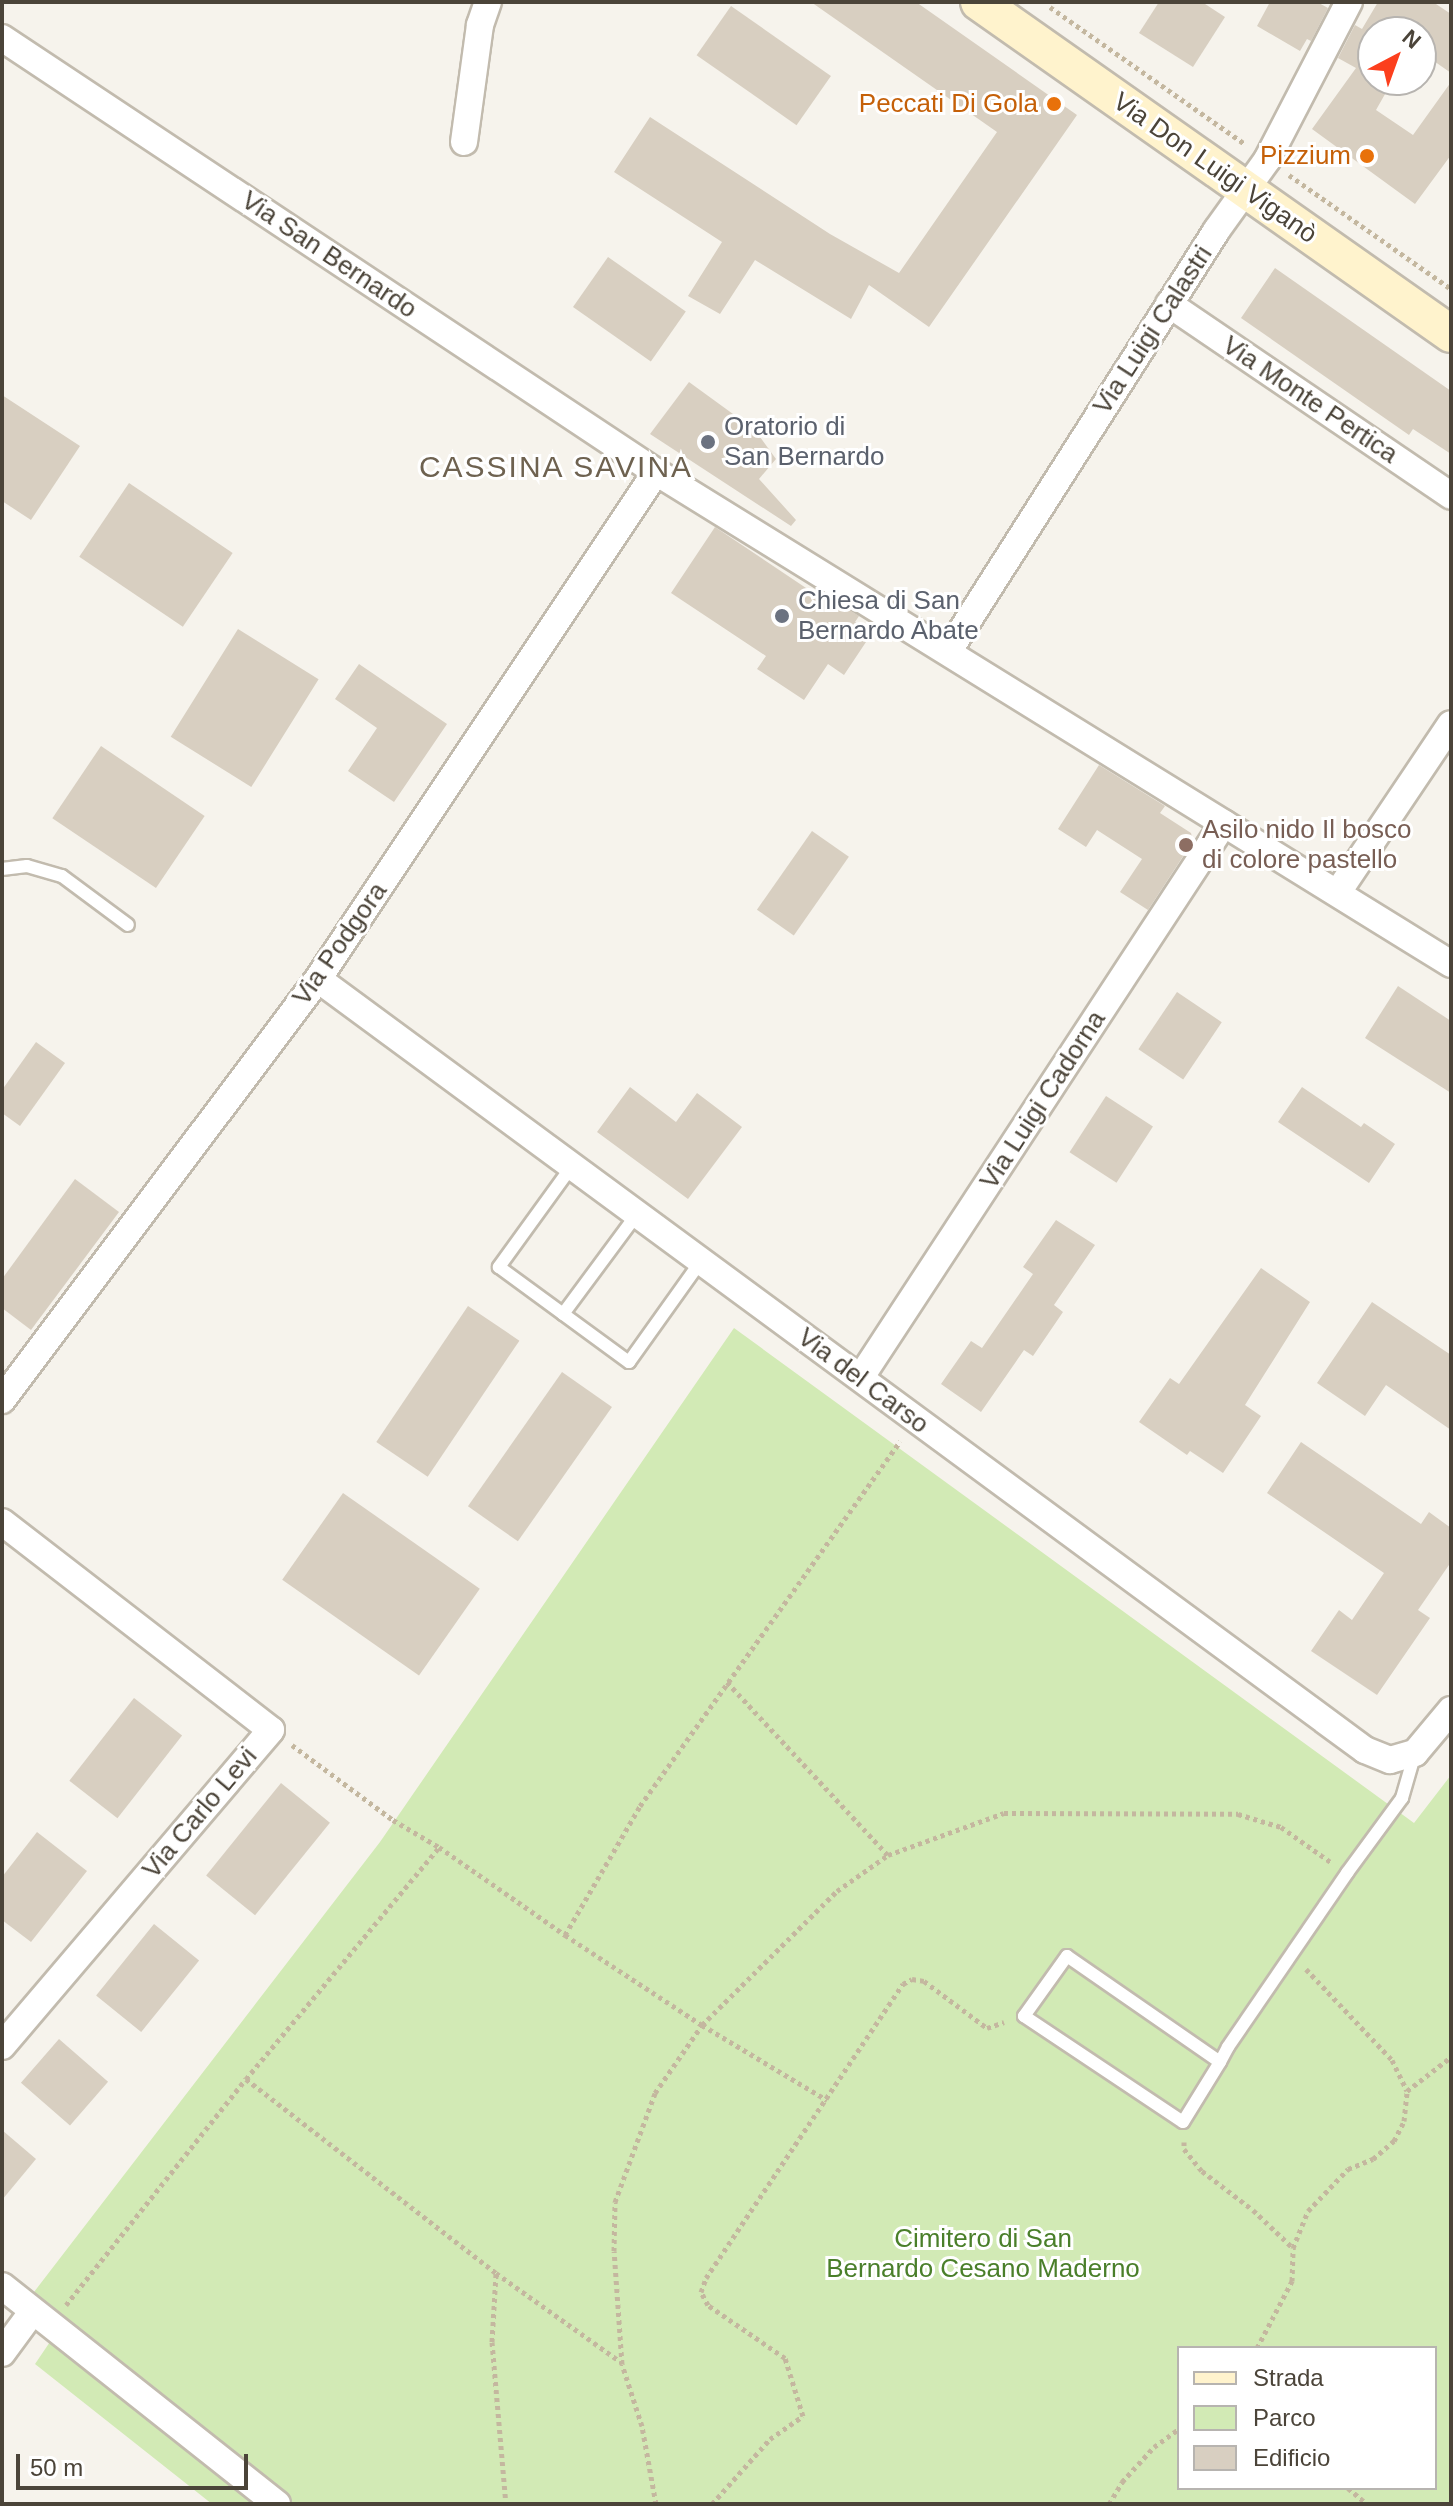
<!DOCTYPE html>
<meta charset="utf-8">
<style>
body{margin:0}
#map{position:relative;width:1453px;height:2506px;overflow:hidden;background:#f6f3ec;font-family:Arial,sans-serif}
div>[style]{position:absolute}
.green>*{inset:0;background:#d2eab5}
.building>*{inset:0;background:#d8cfc1;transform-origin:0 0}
.path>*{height:5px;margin-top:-2.5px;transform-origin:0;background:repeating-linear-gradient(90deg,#c4b79f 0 4px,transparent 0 8px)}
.roads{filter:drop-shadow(2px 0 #c2bbae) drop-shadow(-2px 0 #c2bbae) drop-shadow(0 2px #c2bbae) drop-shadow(0 -2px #c2bbae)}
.lane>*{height:12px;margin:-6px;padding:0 6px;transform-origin:6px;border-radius:6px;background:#fff}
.street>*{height:26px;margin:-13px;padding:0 13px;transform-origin:13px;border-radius:13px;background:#fff}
.secondary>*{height:36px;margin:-18px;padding:0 18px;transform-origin:18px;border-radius:18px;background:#fff3cd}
.dots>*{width:22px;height:22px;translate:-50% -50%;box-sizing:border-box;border:4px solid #fff;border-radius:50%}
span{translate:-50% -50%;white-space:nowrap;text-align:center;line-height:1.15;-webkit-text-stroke:6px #fff;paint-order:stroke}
.food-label{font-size:26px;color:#c56008}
.right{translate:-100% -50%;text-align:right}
.street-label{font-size:26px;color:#4b4439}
.worship-label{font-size:26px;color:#5b616d}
.left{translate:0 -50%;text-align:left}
.education-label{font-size:26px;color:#785e54}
.park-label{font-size:26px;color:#4a7f2a}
.quarter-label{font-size:30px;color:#6e6250;letter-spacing:2px}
.frame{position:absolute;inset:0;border:4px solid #4b4439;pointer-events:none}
.legend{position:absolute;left:1177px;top:2346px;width:260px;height:144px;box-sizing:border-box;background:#fff;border:2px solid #b7b4b0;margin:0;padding:10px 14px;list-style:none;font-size:24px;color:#4b4439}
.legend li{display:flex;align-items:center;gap:16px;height:40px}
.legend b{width:40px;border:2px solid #b7b4b0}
.north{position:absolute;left:1357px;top:16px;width:80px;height:80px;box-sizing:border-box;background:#fff;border:2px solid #b7b4b0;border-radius:50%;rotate:41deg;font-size:22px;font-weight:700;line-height:32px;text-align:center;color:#4b4439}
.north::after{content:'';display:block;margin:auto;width:28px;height:36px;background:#fc3f1d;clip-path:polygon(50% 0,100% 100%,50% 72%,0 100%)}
.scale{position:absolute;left:16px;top:2454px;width:232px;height:36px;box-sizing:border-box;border:4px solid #4b4439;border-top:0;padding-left:10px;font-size:24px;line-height:28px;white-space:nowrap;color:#4b4439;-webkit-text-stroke:6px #fff;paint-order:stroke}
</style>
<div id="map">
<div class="green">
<div style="clip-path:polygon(evenodd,734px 1328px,1414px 1823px,1451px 1775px,1451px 2504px,212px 2504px,35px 2364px,56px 2333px,34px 2292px,380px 1842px,734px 1328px,1179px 2348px,1435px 2348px,1435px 2488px,1179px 2488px,1179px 2348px)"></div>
</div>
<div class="building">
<div style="clip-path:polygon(811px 2px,916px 2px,1077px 115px,929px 327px,869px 285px,851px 319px,755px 260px,720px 314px,688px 296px,722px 242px,614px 172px,650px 117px,830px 234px,899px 273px,997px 132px)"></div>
<div style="clip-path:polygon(1159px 2px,1202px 2px,1225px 17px,1193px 67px,1139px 33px)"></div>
<div style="clip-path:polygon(1270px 2px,1317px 2px,1328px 8px,1311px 41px,1307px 39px,1300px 51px,1257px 26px)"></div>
<div style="clip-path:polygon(1378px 2px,1433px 2px,1451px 14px,1451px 73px,1421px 52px,1421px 32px,1368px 32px,1373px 35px,1373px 80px,1393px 80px,1376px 110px,1413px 135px,1451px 82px,1451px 155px,1415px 204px,1312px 129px,1356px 68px,1338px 58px,1355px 25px,1362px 29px)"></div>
<div style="left:731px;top:6px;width:122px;height:60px;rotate:35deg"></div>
<div style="left:608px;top:257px;width:95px;height:61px;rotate:35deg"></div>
<div style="clip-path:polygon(1275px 268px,1451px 391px,1451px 454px,1413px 429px,1409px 435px,1241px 318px)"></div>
<div style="clip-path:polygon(689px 382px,755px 430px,776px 459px,759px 479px,796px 520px,791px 526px,650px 434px)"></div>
<div style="clip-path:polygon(2px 395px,80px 446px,31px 520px,2px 501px)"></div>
<div style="left:129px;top:483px;width:125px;height:89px;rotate:34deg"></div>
<div style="clip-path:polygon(715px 527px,815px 594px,818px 591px,859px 616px,855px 622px,872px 633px,844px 675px,828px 664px,804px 700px,757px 669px,766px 656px,671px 593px)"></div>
<div style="left:238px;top:629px;width:95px;height:127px;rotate:32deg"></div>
<div style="clip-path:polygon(359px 664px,447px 724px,394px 802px,348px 771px,377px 728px,335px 699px)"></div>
<div style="left:101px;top:746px;width:125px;height:87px;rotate:34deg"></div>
<div style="clip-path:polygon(1099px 765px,1165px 806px,1160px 813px,1191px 833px,1193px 841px,1148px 910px,1120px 892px,1142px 859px,1097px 830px,1086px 847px,1058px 829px)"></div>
<div style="left:812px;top:831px;width:45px;height:96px;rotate:35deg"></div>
<div style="clip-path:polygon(1398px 986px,1451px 1021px,1451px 1093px,1365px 1038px)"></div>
<div style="left:1177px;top:992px;width:54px;height:69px;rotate:34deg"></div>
<div style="clip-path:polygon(36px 1042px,65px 1063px,20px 1126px,2px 1113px,2px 1090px)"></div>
<div style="clip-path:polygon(630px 1087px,676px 1122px,697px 1093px,742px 1127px,688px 1199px,597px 1132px)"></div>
<div style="clip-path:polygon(1302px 1087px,1361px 1127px,1364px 1123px,1395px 1144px,1369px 1183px,1278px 1122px)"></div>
<div style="left:1106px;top:1096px;width:56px;height:67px;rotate:33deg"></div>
<div style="clip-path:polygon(75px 1179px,119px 1212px,31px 1330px,2px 1308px,2px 1279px)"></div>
<div style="clip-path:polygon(1056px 1220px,1095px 1245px,1054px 1305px,1063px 1312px,1033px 1356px,1024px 1350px,981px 1412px,941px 1384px,971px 1341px,982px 1348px,1033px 1274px,1023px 1267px)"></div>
<div style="clip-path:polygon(1261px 1268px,1310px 1302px,1245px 1405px,1261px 1416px,1223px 1473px,1190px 1451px,1187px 1455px,1139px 1422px,1170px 1378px,1179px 1384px)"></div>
<div style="clip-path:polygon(1372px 1302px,1451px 1355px,1451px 1430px,1386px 1385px,1365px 1416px,1317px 1383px)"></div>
<div style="left:468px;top:1306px;width:62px;height:164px;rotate:34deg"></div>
<div style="left:562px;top:1372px;width:61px;height:164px;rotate:35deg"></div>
<div style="clip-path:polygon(1301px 1442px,1421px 1524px,1429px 1512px,1451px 1528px,1451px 1562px,1418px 1610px,1430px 1618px,1377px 1695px,1311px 1651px,1339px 1610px,1352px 1620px,1384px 1573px,1267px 1493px)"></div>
<div style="left:343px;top:1493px;width:167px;height:106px;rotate:35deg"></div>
<div style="left:134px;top:1698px;width:61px;height:105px;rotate:38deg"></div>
<div style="left:281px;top:1783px;width:63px;height:119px;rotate:39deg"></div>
<div style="clip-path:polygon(37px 1832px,87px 1871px,31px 1942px,2px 1920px,2px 1877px)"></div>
<div style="left:154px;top:1924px;width:58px;height:92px;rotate:39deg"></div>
<div style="left:59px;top:2039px;width:65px;height:58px;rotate:41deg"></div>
<div style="clip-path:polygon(2px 2130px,36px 2159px,2px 2200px)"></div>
</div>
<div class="path">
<div style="left:1050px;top:7px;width:238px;rotate:35.1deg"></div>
<div style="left:1289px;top:175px;width:198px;rotate:35.1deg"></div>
<div style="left:727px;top:1682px;width:236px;rotate:47.1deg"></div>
<div style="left:292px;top:1745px;width:126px;rotate:36.6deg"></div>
<div style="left:393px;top:1820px;width:53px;rotate:30.4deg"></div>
<div style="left:565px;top:1935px;width:164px;rotate:33.3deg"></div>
<div style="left:702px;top:2025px;width:146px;rotate:31deg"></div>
<div style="left:1306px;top:1969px;width:125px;rotate:46.6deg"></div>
<div style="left:1392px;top:2060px;width:34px;rotate:64deg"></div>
<div style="left:246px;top:2079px;width:316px;rotate:37.8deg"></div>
<div style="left:496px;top:2273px;width:155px;rotate:35.5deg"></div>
<div style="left:1184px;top:2142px;width:7px;rotate:90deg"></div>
<div style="left:1184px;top:2149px;width:28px;rotate:51deg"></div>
<div style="left:1202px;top:2171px;width:64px;rotate:37.4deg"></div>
<div style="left:1253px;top:2210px;width:55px;rotate:43.5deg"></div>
<div style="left:496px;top:2274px;width:68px;rotate:93.4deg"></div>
<div style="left:492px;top:2342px;width:163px;rotate:85.1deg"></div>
<div style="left:66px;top:2305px;width:289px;rotate:-51.5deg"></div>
<div style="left:246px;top:2079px;width:302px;rotate:-50.2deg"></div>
<div style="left:439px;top:1847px;width:154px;rotate:34.9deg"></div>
<div style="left:565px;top:1935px;width:149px;rotate:-59.8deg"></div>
<div style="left:640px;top:1806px;width:448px;rotate:-54.5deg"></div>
<div style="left:1257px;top:2348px;width:76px;rotate:-62.4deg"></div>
<div style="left:1292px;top:2281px;width:33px;rotate:-88deg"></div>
<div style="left:1293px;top:2248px;width:40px;rotate:-68deg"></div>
<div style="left:1308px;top:2211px;width:58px;rotate:-46.4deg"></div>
<div style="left:1348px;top:2169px;width:27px;rotate:-22deg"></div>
<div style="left:1373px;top:2159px;width:28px;rotate:-41deg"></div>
<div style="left:1394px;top:2141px;width:22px;rotate:-63deg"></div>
<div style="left:1404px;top:2121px;width:30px;rotate:-84deg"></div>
<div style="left:1407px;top:2091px;width:56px;rotate:-37.7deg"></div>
<div style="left:1348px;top:2488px;width:25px;rotate:40deg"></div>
<div style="left:656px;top:2504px;width:79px;rotate:-100.2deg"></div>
<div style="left:642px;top:2426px;width:65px;rotate:-107.9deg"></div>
<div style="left:622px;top:2364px;width:113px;rotate:-94deg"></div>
<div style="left:614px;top:2251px;width:49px;rotate:-88.8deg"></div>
<div style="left:615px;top:2202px;width:116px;rotate:-69.8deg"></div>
<div style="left:655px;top:2093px;width:83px;rotate:-55.3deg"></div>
<div style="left:702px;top:2025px;width:190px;rotate:-44.8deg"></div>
<div style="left:837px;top:1891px;width:62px;rotate:-35.2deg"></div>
<div style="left:888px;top:1855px;width:123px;rotate:-19.9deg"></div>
<div style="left:1004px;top:1813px;width:234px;rotate:0.2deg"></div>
<div style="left:1238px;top:1814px;width:45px;rotate:16.8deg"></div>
<div style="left:1281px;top:1827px;width:62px;rotate:35.2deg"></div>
<div style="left:712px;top:2504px;width:87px;rotate:-48.3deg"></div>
<div style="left:770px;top:2439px;width:40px;rotate:-34.9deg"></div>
<div style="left:803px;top:2416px;width:61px;rotate:-107.2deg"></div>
<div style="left:785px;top:2358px;width:93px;rotate:-145.5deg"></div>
<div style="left:708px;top:2305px;width:15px;rotate:-118deg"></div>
<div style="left:701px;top:2292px;width:15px;rotate:-70deg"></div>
<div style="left:706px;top:2278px;width:354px;rotate:-56.2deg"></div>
<div style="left:903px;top:1984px;width:10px;rotate:-29deg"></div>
<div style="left:912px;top:1979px;width:12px;rotate:9deg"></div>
<div style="left:924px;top:1981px;width:79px;rotate:36.7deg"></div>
<div style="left:987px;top:2028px;width:18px;rotate:-19deg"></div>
<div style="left:1109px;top:2504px;width:26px;rotate:-59deg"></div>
<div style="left:1122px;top:2482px;width:47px;rotate:-47.6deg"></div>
<div style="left:1154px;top:2447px;width:31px;rotate:-36deg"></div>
</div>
<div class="roads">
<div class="lane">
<div style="left:2px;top:869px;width:25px;rotate:-7deg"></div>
<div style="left:27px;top:866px;width:36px;rotate:16deg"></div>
<div style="left:62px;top:876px;width:82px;rotate:36.6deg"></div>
<div style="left:572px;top:1166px;width:125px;rotate:125.9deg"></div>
<div style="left:499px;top:1267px;width:161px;rotate:36.2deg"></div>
<div style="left:629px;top:1362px;width:124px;rotate:-54.5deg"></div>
<div style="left:563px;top:1314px;width:124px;rotate:-53.5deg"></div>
<div style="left:1220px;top:2062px;width:186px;rotate:-145.3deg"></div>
<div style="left:1067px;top:1956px;width:74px;rotate:125.6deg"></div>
<div style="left:1024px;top:2016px;width:191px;rotate:33.7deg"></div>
<div style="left:1183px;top:2122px;width:70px;rotate:-58.3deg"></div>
<div style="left:1220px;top:2062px;width:17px;rotate:-62deg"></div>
<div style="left:1228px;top:2047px;width:211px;rotate:-55.6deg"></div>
<div style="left:1347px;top:1873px;width:93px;rotate:-53.7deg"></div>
<div style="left:1402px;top:1798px;width:47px;rotate:-73.9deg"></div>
</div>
<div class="street">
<div style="left:2px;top:38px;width:785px;rotate:33.57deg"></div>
<div style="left:656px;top:472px;width:935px;rotate:31.75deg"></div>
<div style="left:464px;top:142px;width:118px;rotate:-82.2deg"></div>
<div style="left:480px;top:25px;width:24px;rotate:-71deg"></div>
<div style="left:1169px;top:304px;width:341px;rotate:34.2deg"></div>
<div style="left:948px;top:652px;width:499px;rotate:-57.5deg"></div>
<div style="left:1216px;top:231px;width:87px;rotate:-54.3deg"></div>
<div style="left:1267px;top:160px;width:178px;rotate:-62.6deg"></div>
<div style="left:1338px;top:892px;width:202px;rotate:-56.1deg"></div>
<div style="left:318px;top:979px;width:1300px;rotate:36.37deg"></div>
<div style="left:1365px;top:1750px;width:27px;rotate:22deg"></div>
<div style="left:1390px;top:1760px;width:26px;rotate:-16deg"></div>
<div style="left:1415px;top:1753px;width:56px;rotate:-50.1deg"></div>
<div style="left:861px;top:1377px;width:662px;rotate:-56.77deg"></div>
<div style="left:2px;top:1400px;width:526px;rotate:-53.11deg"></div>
<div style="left:318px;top:979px;width:609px;rotate:-56.31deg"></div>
<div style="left:2px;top:1522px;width:340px;rotate:37.7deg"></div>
<div style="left:271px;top:1730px;width:415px;rotate:130.4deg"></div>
<div style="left:2px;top:2286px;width:351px;rotate:38.4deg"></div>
<div style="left:2px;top:2353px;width:52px;rotate:-53.6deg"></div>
</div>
<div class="secondary">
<div style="left:979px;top:2px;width:577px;rotate:35.12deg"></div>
</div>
</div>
<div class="dots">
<div style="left:1054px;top:104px;background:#e8710a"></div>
<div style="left:1367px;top:156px;background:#e8710a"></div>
<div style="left:708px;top:442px;background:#6b7280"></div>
<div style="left:782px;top:616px;background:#6b7280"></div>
<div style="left:1186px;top:845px;background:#8d6e63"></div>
</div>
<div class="food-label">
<span class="right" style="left:1038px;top:104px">Peccati Di Gola</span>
<span class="right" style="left:1351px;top:156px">Pizzium</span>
</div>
<div class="street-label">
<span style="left:1215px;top:168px;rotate:35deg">Via Don Luigi Viganò</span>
<span style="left:329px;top:255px;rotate:34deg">Via San Bernardo</span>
<span style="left:1153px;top:330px;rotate:-57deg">Via Luigi Calastri</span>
<span style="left:1310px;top:400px;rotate:34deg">Via Monte Pertica</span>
<span style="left:340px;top:944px;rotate:-55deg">Via Podgora</span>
<span style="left:1043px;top:1100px;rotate:-57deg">Via Luigi Cadorna</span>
<span style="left:863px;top:1381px;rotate:37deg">Via del Carso</span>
<span style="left:200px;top:1813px;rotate:-50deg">Via Carlo Levi</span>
</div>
<div class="worship-label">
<span class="left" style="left:724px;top:442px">Oratorio di<br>San Bernardo</span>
<span class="left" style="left:798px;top:616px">Chiesa di San<br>Bernardo Abate</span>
</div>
<div class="education-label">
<span class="left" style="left:1202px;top:845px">Asilo nido Il bosco<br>di colore pastello</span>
</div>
<div class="park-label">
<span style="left:983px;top:2254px">Cimitero di San<br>Bernardo Cesano Maderno</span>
</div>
<div class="quarter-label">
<span style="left:556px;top:467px">CASSINA SAVINA</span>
</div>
<div class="frame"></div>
<ul class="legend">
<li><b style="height:10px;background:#fff3cd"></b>Strada</li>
<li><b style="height:22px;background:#d2eab5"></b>Parco</li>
<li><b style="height:22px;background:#d8cfc1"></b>Edificio</li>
</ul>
<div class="north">N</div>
<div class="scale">50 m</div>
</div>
